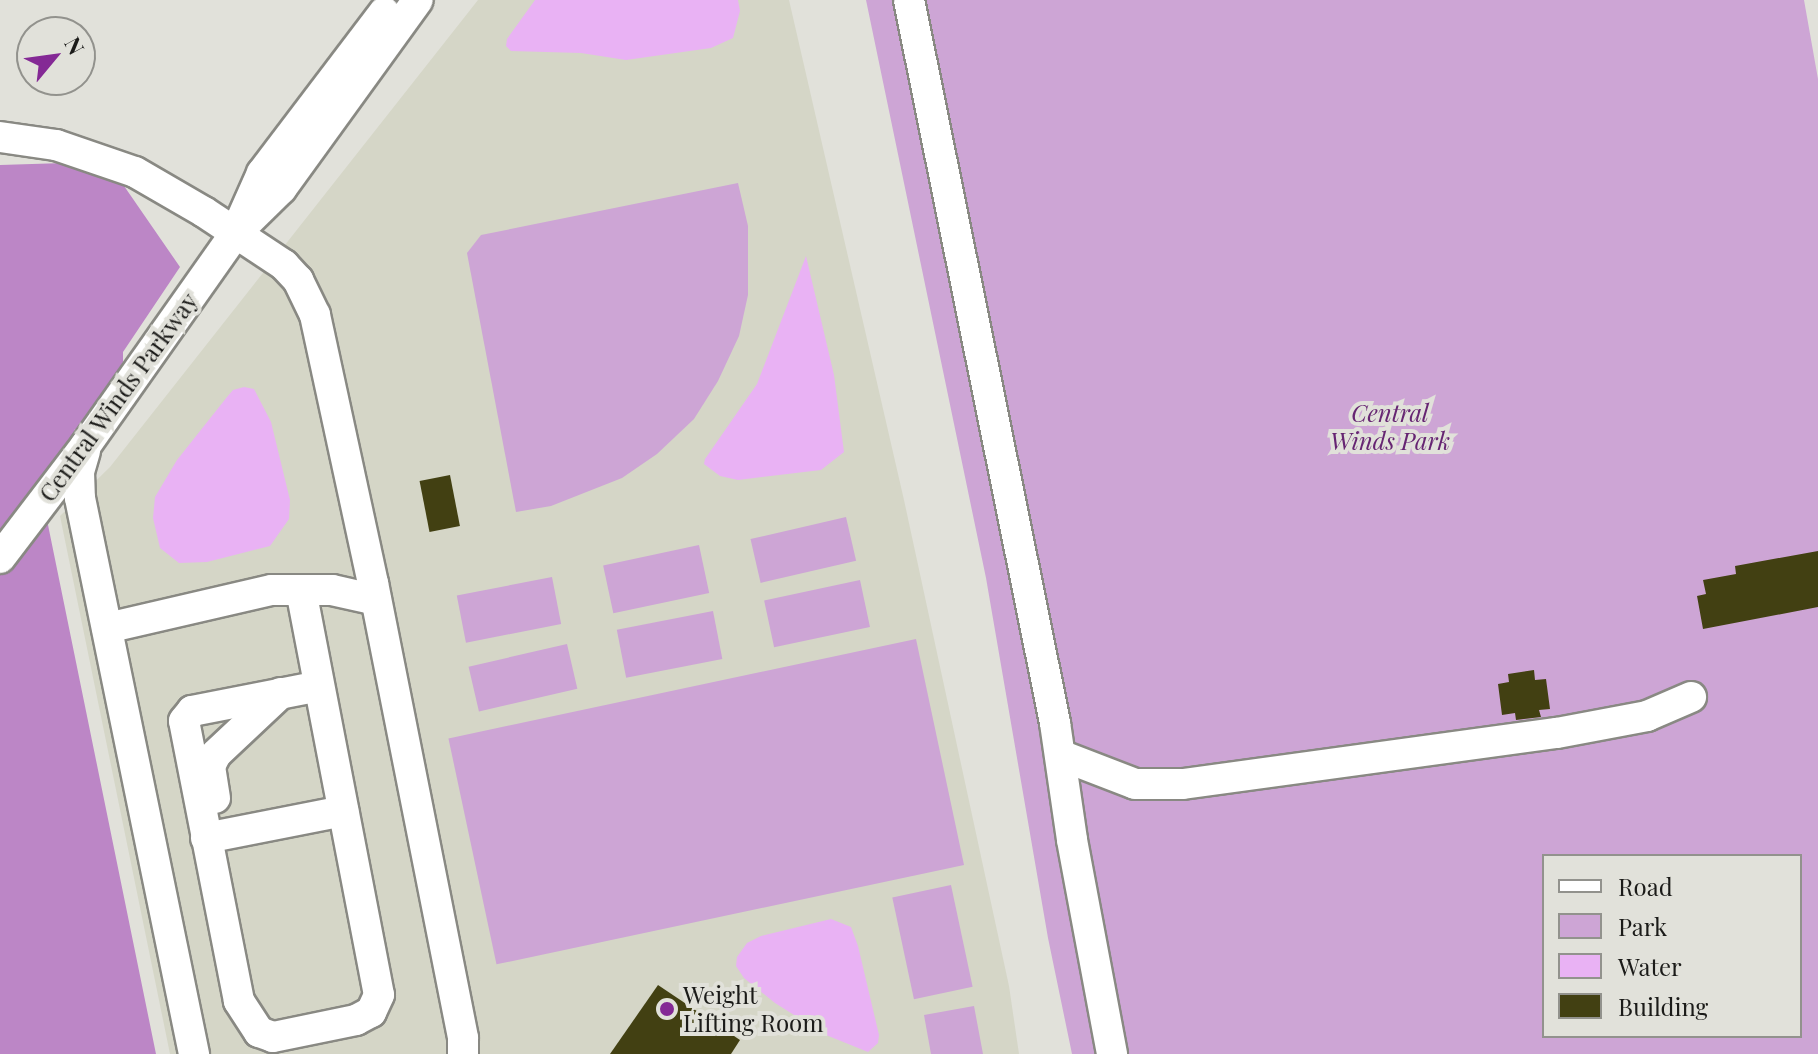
<!DOCTYPE html>
<style>
body{margin:0}
#map{position:relative;width:1818px;height:1054px;overflow:hidden;background:#e1e1da;font-family:"Playfair Display",serif}
div>[style]{position:absolute}
.built>*{inset:0;background:#d5d6c7}
.green>*{inset:0;background:#cda5d5;transform-origin:0 0}
.forest>*{inset:0;background:#bc86c6}
.water>*{inset:0;background:#e9b2f4}
.building>*{inset:0;background:#424012;transform-origin:0 0}
.roads{filter:drop-shadow(2px 0 #898983) drop-shadow(-2px 0 #898983) drop-shadow(0 2px #898983) drop-shadow(0 -2px #898983)}
.minor>*{height:30px;margin:-15px;padding:0 15px;transform-origin:15px;border-radius:15px;background:#fff}
.dots>*{width:22px;height:22px;translate:-50% -50%;box-sizing:border-box;border:4px solid #e1e1da;border-radius:50%}
span{translate:-50% -50%;white-space:nowrap;text-align:center;line-height:1.15;-webkit-text-stroke:8px #e1e1da;paint-order:stroke}
.street-label{font-size:24px;color:#1b1b19}
.park-label{font-size:24px;color:#662572;font-style:italic}
.poi-label{font-size:24px;color:#1b1b19}
.left{translate:0 -50%;text-align:left}
.legend{position:absolute;left:1542px;top:854px;width:260px;height:184px;box-sizing:border-box;background:#e1e1da;border:2px solid #92928d;margin:0;padding:10px 14px;list-style:none;font-size:24px;color:#1b1b19}
.legend li{display:flex;align-items:center;gap:16px;height:40px}
.legend b{width:40px;border:2px solid #92928d}
.north{position:absolute;left:16px;top:16px;width:80px;height:80px;box-sizing:border-box;background:#e1e1da;border:2px solid #92928d;border-radius:50%;rotate:61deg;font-size:22px;font-weight:700;line-height:32px;text-align:center;color:#1b1b19}
.north::after{content:'';display:block;margin:auto;width:28px;height:36px;background:#842995;clip-path:polygon(50% 0,100% 100%,50% 72%,0 100%)}
</style>
<div id="map">
<div class="built">
<div style="clip-path:polygon(478px 0,789px 0,904px 500px,1009px 986px,1019px 1054px,170px 1054px,60px 516px,110px 467px)"></div>
</div>
<div class="green">
<div style="clip-path:polygon(evenodd,866px 0,1804px 0,1818px 79px,1818px 1054px,1072px 1054px,1048px 938px,986px 578px,866px 0,1544px 856px,1800px 856px,1800px 1036px,1544px 1036px,1544px 856px)"></div>
<div style="clip-path:polygon(738px 183px,748px 226px,748px 295px,739px 336px,718px 381px,694px 419px,657px 454px,622px 478px,551px 506px,516px 512px,467px 253px,481px 235px)"></div>
<div style="left:846px;top:517px;width:45px;height:98px;rotate:77deg"></div>
<div style="left:699px;top:545px;width:49px;height:98px;rotate:78deg"></div>
<div style="left:552px;top:577px;width:48px;height:97px;rotate:79deg"></div>
<div style="left:860px;top:580px;width:48px;height:98px;rotate:78deg"></div>
<div style="left:713px;top:611px;width:49px;height:98px;rotate:79deg"></div>
<div style="left:916px;top:639px;width:231px;height:478px;rotate:78deg"></div>
<div style="left:567px;top:644px;width:46px;height:101px;rotate:77deg"></div>
<div style="left:951px;top:885px;width:104px;height:60px;rotate:78deg"></div>
<div style="clip-path:polygon(974px 1006px,983px 1054px,931px 1054px,924px 1015px)"></div>
</div>
<div class="forest">
<div style="clip-path:polygon(64px 163px,122px 183px,180px 267px,123px 352px,123px 362px,85px 430px,75px 429px,47px 520px,156px 1054px,0 1054px,0 165px)"></div>
</div>
<div class="water">
<div style="clip-path:polygon(535px 0,738px 0,740px 11px,733px 38px,711px 48px,626px 60px,581px 53px,511px 51px,506px 46px,507px 39px)"></div>
<div style="clip-path:polygon(806px 256px,834px 375px,844px 452px,821px 470px,738px 480px,720px 476px,704px 464px,705px 459px,757px 384px)"></div>
<div style="clip-path:polygon(244px 387px,254px 389px,271px 422px,290px 500px,289px 519px,270px 546px,207px 562px,179px 563px,160px 548px,153px 518px,155px 497px,177px 460px,227px 397px,233px 390px)"></div>
<div style="clip-path:polygon(831px 919px,851px 927px,858px 946px,879px 1035px,878px 1043px,868px 1052px,826px 1035px,775px 1003px,744px 978px,736px 966px,737px 957px,747px 943px,761px 936px)"></div>
</div>
<div class="building">
<div style="left:450px;top:475px;width:52px;height:31px;rotate:79deg"></div>
<div style="clip-path:polygon(1818px 551px,1818px 607px,1703px 629px,1697px 596px,1706px 594px,1703px 580px,1736px 574px,1735px 566px)"></div>
<div style="clip-path:polygon(1534px 670px,1535px 680px,1546px 679px,1550px 709px,1539px 710px,1541px 717px,1516px 720px,1515px 713px,1502px 715px,1498px 684px,1509px 682px,1508px 674px)"></div>
<div style="clip-path:polygon(658px 985px,740px 1040px,731px 1054px,610px 1054px)"></div>
</div>
<div class="roads">
<div class="minor">
<div style="left:909px;top:0;width:738px;rotate:78.58deg"></div>
<div style="left:1055px;top:723px;width:118px;rotate:81.7deg"></div>
<div style="left:1072px;top:840px;width:218px;rotate:79.4deg"></div>
<div style="left:0;top:137px;width:57px;rotate:8.1deg"></div>
<div style="left:56px;top:145px;width:83px;rotate:18.9deg"></div>
<div style="left:135px;top:172px;width:80px;rotate:30.1deg"></div>
<div style="left:204px;top:212px;width:96px;rotate:33.5deg"></div>
<div style="left:284px;top:265px;width:21px;rotate:47deg"></div>
<div style="left:298px;top:280px;width:39px;rotate:64deg"></div>
<div style="left:315px;top:315px;width:274px;rotate:77.8deg"></div>
<div style="left:373px;top:583px;width:464px;rotate:78.8deg"></div>
<div style="left:463px;top:1038px;width:16px;rotate:90deg"></div>
<div style="left:242px;top:218px;width:49px;rotate:-66deg"></div>
<div style="left:262px;top:173px;width:202px;rotate:-52.8deg"></div>
<div style="left:85px;top:451px;width:22px;rotate:106deg"></div>
<div style="left:79px;top:472px;width:26px;rotate:88deg"></div>
<div style="left:80px;top:498px;width:568px;rotate:78.41deg"></div>
<div style="left:0;top:558px;width:142px;rotate:-52.7deg"></div>
<div style="left:86px;top:445px;width:257px;rotate:-54.8deg"></div>
<div style="left:234px;top:235px;width:66px;rotate:-44.4deg"></div>
<div style="left:281px;top:189px;width:233px;rotate:-54.1deg"></div>
<div style="left:301px;top:590px;width:412px;rotate:79.1deg"></div>
<div style="left:379px;top:995px;width:19px;rotate:115deg"></div>
<div style="left:371px;top:1012px;width:17px;rotate:152deg"></div>
<div style="left:356px;top:1020px;width:85px;rotate:168.4deg"></div>
<div style="left:273px;top:1037px;width:15px;rotate:-160deg"></div>
<div style="left:259px;top:1032px;width:37px;rotate:-123deg"></div>
<div style="left:239px;top:1001px;width:285px;rotate:-101.1deg"></div>
<div style="left:184px;top:721px;width:13px;rotate:-51deg"></div>
<div style="left:192px;top:711px;width:129px;rotate:-11.1deg"></div>
<div style="left:107px;top:628px;width:169px;rotate:-13deg"></div>
<div style="left:272px;top:590px;width:60px"></div>
<div style="left:332px;top:590px;width:45px;rotate:12.8deg"></div>
<div style="left:1060px;top:755px;width:80px;rotate:21.1deg"></div>
<div style="left:1135px;top:784px;width:48px"></div>
<div style="left:1183px;top:784px;width:377px;rotate:-7.8deg"></div>
<div style="left:1557px;top:733px;width:92px;rotate:-10.7deg"></div>
<div style="left:1647px;top:716px;width:48px;rotate:-23.4deg"></div>
<div style="left:215px;top:798px;width:32px;rotate:-99deg"></div>
<div style="left:210px;top:766px;width:13px;rotate:-63deg"></div>
<div style="left:216px;top:754px;width:89px;rotate:-43.2deg"></div>
<div style="left:206px;top:838px;width:140px;rotate:-11.1deg"></div>
</div>
</div>
<div class="dots">
<div style="left:667px;top:1009px;background:#842995"></div>
</div>
<div class="street-label">
<span style="left:118px;top:397px;rotate:-54deg">Central Winds Parkway</span>
</div>
<div class="park-label">
<span style="left:1390px;top:427px">Central<br>Winds Park</span>
</div>
<div class="poi-label">
<span class="left" style="left:683px;top:1009px">Weight<br>Lifting Room</span>
</div>
<ul class="legend">
<li><b style="height:10px;background:#fff"></b>Road</li>
<li><b style="height:22px;background:#cda5d5"></b>Park</li>
<li><b style="height:22px;background:#e9b2f4"></b>Water</li>
<li><b style="height:22px;background:#424012"></b>Building</li>
</ul>
<div class="north">N</div>
</div>
